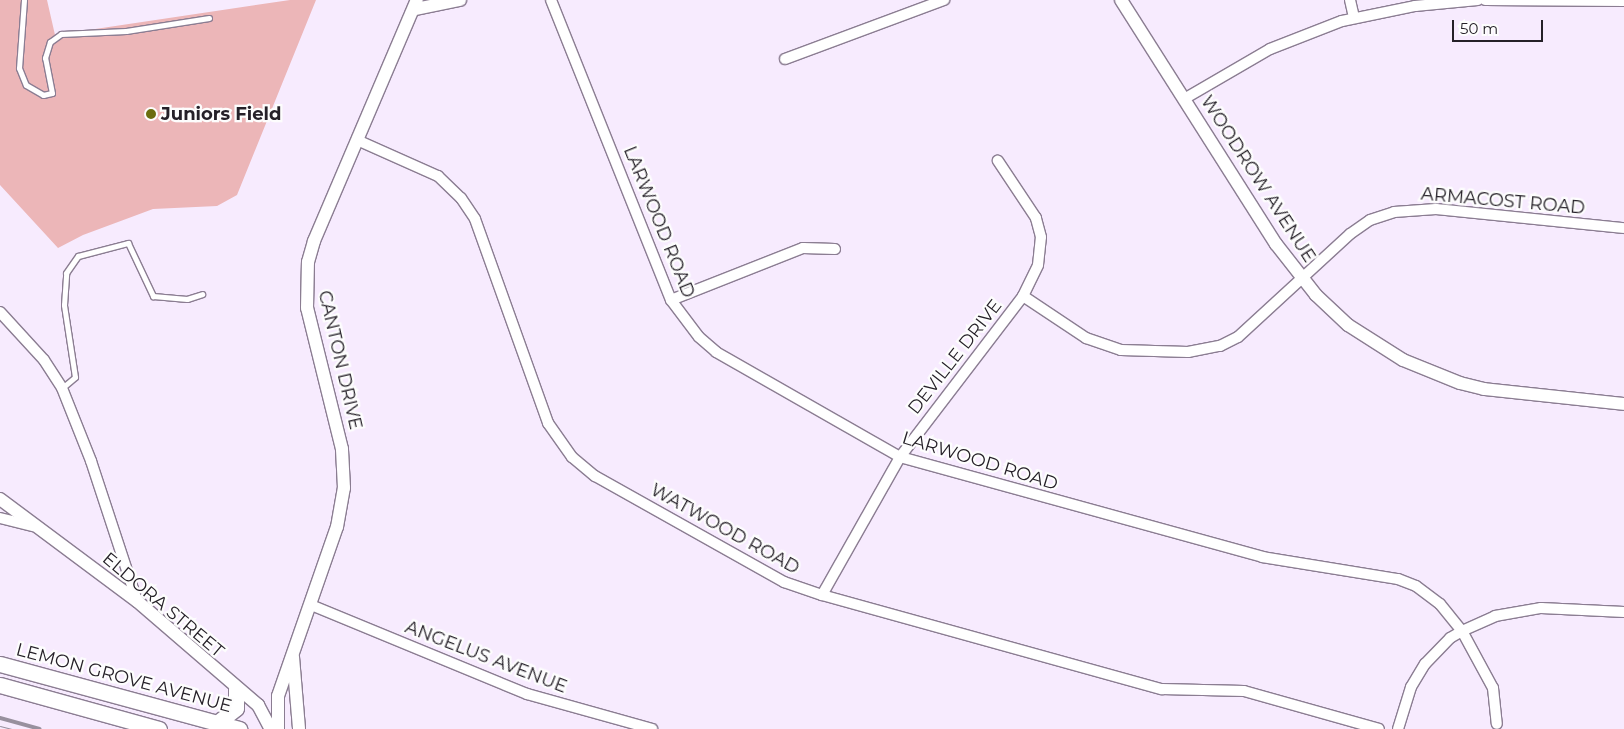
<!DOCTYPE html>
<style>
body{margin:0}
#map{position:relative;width:1624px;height:729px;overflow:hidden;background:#f7ebfe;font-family:Montserrat,sans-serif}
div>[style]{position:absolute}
.green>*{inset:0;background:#ecb6b8}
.roads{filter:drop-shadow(1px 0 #8b7d92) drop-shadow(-1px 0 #8b7d92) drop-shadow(0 1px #8b7d92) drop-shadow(0 -1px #8b7d92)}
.service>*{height:5px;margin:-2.5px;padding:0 2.5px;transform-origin:2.5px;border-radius:2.5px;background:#fff}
.minor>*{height:10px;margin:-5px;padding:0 5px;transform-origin:5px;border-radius:5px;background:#fff}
.tertiary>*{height:12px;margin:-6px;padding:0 6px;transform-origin:6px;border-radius:6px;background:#fff}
.primary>*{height:15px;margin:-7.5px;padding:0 7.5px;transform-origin:7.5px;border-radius:7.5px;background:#fff}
.tram>*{height:1px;margin:-0.5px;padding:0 0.5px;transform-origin:0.5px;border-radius:0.5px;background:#98909e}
.rail>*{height:4px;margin:-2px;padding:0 2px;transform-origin:2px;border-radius:2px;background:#98909e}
.dots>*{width:14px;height:14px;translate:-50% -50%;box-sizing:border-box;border:2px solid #fdfdfd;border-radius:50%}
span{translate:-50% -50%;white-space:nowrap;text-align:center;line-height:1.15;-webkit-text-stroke:4.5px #fdfdfd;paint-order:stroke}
.poi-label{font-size:18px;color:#252028;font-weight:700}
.left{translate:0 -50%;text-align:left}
.street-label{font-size:18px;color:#252028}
.scale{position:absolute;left:1452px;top:20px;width:91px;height:22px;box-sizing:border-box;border:2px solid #252028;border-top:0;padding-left:6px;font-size:15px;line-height:18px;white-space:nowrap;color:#252028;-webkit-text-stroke:4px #fdfdfd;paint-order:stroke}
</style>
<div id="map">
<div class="green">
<div style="clip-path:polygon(0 0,47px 0,55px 35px,290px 0,316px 0,237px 195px,217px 206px,153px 209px,83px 235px,58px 248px,0 185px)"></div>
</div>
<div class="roads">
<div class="service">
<div style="left:24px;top:0;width:68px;rotate:94.2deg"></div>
<div style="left:19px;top:68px;width:18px;rotate:68deg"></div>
<div style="left:26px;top:85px;width:20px;rotate:30deg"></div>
<div style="left:43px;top:95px;width:9px;rotate:-13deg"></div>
<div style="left:52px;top:93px;width:36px;rotate:-101deg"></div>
<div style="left:45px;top:58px;width:17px;rotate:-73deg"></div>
<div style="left:50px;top:42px;width:14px;rotate:-36deg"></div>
<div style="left:61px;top:34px;width:65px;rotate:-2.6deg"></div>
<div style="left:126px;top:31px;width:84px;rotate:-8.9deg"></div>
<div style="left:62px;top:388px;width:17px;rotate:-40deg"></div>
<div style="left:75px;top:377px;width:73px;rotate:-98.7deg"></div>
<div style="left:64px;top:305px;width:32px;rotate:-86deg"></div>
<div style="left:66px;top:273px;width:21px;rotate:-55deg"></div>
<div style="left:78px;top:256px;width:52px;rotate:-14.6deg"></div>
<div style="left:128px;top:243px;width:59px;rotate:64.7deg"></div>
<div style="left:153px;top:296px;width:34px;rotate:5deg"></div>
<div style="left:187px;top:299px;width:16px;rotate:-18deg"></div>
</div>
<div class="minor">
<div style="left:551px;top:0;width:323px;rotate:68.2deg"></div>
<div style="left:671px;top:300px;width:46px;rotate:52.9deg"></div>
<div style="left:699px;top:337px;width:23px;rotate:41deg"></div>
<div style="left:716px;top:352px;width:212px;rotate:29.7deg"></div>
<div style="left:900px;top:457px;width:376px;rotate:15.4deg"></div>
<div style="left:1262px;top:557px;width:138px;rotate:9.2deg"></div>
<div style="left:1398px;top:579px;width:19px;rotate:21deg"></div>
<div style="left:1416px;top:586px;width:30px;rotate:37deg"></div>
<div style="left:1440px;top:604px;width:35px;rotate:51deg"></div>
<div style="left:1462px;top:631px;width:65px;rotate:61.5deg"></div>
<div style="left:1493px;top:688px;width:36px;rotate:84deg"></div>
<div style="left:1350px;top:0;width:17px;rotate:77deg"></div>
<div style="left:1485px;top:0;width:139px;rotate:0.4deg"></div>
<div style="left:785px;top:59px;width:170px;rotate:-20.4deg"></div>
<div style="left:1184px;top:99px;width:99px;rotate:-30.2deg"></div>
<div style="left:1270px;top:49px;width:77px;rotate:-21.3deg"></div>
<div style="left:1342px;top:21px;width:75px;rotate:-11.6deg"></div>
<div style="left:1415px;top:6px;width:63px;rotate:-5.4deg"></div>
<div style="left:357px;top:140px;width:89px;rotate:24deg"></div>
<div style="left:438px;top:176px;width:32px;rotate:44deg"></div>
<div style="left:461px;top:198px;width:25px;rotate:56deg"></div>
<div style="left:475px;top:219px;width:217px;rotate:70.3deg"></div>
<div style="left:548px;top:423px;width:42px;rotate:54.8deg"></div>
<div style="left:572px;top:457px;width:30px;rotate:40deg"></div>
<div style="left:595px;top:476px;width:217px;rotate:29.3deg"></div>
<div style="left:784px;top:582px;width:40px;rotate:18.9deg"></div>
<div style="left:822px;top:595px;width:353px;rotate:15.5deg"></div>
<div style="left:1162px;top:689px;width:82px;rotate:1.4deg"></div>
<div style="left:1244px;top:691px;width:140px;rotate:15.7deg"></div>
<div style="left:1023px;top:296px;width:76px;rotate:33.7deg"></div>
<div style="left:1086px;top:338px;width:37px;rotate:19deg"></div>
<div style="left:1121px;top:350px;width:67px;rotate:1.7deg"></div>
<div style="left:1188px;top:352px;width:33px;rotate:-11deg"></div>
<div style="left:1220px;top:346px;width:20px;rotate:-27deg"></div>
<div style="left:1238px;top:337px;width:152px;rotate:-42.6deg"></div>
<div style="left:1350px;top:234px;width:24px;rotate:-35deg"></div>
<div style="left:1370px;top:220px;width:25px;rotate:-18deg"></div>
<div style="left:1394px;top:212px;width:42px;rotate:-4.1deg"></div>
<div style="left:1436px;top:209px;width:189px;rotate:5.8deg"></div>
<div style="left:671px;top:300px;width:142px;rotate:-21.5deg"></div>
<div style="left:803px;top:248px;width:32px;rotate:2deg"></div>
<div style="left:0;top:312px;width:65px;rotate:47.5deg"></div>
<div style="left:44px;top:360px;width:33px;rotate:57deg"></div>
<div style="left:62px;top:388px;width:79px;rotate:68.3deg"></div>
<div style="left:91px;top:461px;width:147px;rotate:71.8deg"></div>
<div style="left:0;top:518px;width:34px;rotate:14deg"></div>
<div style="left:822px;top:595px;width:159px;rotate:-60.5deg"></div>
<div style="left:900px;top:457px;width:203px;rotate:-52.6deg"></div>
<div style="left:1023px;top:296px;width:34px;rotate:-64deg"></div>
<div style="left:1038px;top:265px;width:28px;rotate:-84deg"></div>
<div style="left:1041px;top:237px;width:20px;rotate:-105deg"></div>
<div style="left:1036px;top:218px;width:69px;rotate:-123.7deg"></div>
<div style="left:311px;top:605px;width:234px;rotate:22.4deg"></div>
<div style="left:527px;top:694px;width:130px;rotate:15.6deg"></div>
<div style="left:1398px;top:729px;width:44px;rotate:-72.8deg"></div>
<div style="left:1411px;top:687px;width:27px;rotate:-59deg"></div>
<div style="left:1425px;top:664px;width:36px;rotate:-46deg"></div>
<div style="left:1450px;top:638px;width:14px;rotate:-30deg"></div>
<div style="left:1462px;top:631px;width:36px;rotate:-24deg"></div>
<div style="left:1495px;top:616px;width:47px;rotate:-9.9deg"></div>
<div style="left:1541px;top:608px;width:83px;rotate:2.8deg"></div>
</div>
<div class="tertiary">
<div style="left:1121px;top:0;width:289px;rotate:57.6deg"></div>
<div style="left:1276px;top:244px;width:65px;rotate:51.9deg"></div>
<div style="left:1316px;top:295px;width:44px;rotate:43.2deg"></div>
<div style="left:1348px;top:325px;width:65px;rotate:32.5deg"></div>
<div style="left:1403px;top:360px;width:61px;rotate:22deg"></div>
<div style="left:1460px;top:383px;width:25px;rotate:14deg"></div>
<div style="left:1484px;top:389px;width:141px;rotate:6.1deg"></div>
<div style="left:416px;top:9px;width:45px;rotate:-11.6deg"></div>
<div style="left:0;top:499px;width:171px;rotate:36.7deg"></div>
<div style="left:137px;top:601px;width:160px;rotate:40.7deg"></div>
<div style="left:258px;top:705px;width:27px;rotate:62deg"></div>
<div style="left:293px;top:657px;width:72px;rotate:85.2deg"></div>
<div style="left:278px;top:729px;width:33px;rotate:-90deg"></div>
<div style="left:278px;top:696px;width:179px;rotate:-70.8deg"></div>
<div style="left:337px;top:527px;width:40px;rotate:-80deg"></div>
<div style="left:344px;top:488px;width:39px;rotate:-93deg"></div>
<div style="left:342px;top:449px;width:145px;rotate:-103.9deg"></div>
<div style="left:307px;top:308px;width:46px;rotate:-88.8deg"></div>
<div style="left:308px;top:262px;width:22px;rotate:-74deg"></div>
<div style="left:314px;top:241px;width:262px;rotate:-66.9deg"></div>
</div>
<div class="primary">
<div style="left:0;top:664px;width:248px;rotate:15.2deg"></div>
<div style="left:0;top:685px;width:165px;rotate:15.5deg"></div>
<div style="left:217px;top:723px;width:24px;rotate:-38deg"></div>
<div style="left:236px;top:708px;width:19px;rotate:-90deg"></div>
</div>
</div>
<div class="tram">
<div style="left:0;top:726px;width:12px;rotate:14deg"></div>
</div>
<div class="rail">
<div style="left:0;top:718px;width:41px;rotate:15.4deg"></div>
</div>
<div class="dots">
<div style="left:151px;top:114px;background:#6b6d0f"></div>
</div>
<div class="poi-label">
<span class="left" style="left:161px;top:114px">Juniors Field</span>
</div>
<div class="street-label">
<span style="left:1258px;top:179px;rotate:57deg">WOODROW AVENUE</span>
<span style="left:1503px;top:201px;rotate:5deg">ARMACOST ROAD</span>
<span style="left:659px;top:222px;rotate:68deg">LARWOOD ROAD</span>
<span style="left:955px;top:357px;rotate:-52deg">DEVILLE DRIVE</span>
<span style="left:340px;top:360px;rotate:77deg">CANTON DRIVE</span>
<span style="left:980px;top:461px;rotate:17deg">LARWOOD ROAD</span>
<span style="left:725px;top:529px;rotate:29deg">WATWOOD ROAD</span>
<span style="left:163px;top:605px;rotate:40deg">ELDORA STREET</span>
<span style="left:486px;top:657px;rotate:21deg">ANGELUS AVENUE</span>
<span style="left:124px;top:678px;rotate:15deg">LEMON GROVE AVENUE</span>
</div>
<div class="scale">50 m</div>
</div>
